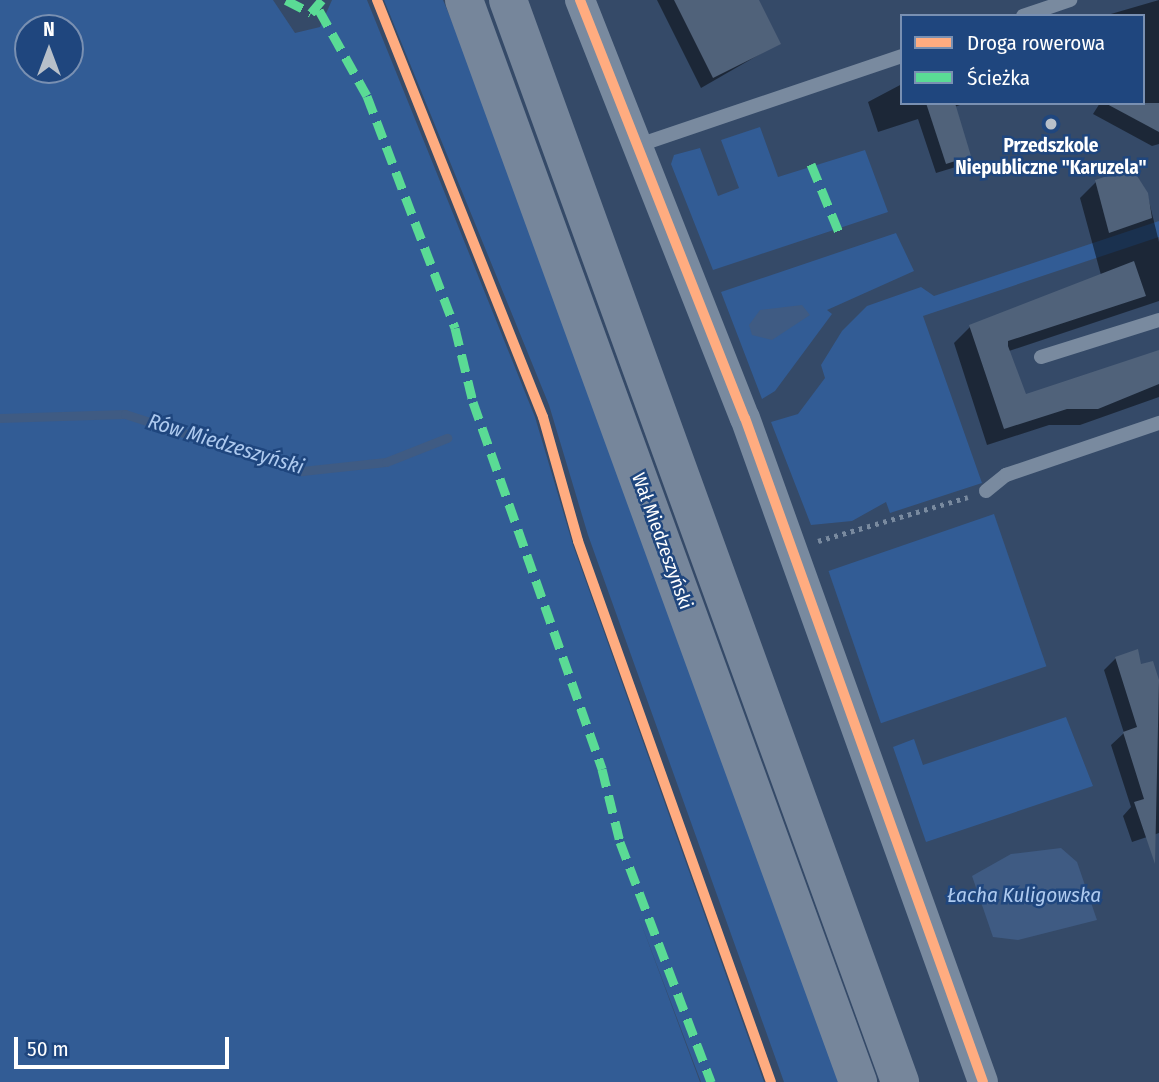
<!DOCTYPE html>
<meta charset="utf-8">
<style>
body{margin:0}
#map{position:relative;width:1159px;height:1082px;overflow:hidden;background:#354a68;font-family:"Fira Sans Condensed",sans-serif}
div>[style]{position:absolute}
.green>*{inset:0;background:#325c95;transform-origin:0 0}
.water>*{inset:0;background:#3f5b83}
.shadow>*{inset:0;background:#0007}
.stream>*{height:9px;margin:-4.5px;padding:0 4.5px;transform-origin:4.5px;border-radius:4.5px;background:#3f5b83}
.building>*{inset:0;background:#50627a}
.path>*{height:4.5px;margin-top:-2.25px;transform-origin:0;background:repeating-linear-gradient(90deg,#798a9f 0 3.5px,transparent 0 8.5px)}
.lane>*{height:14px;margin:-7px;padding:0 7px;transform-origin:7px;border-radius:7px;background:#798a9f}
.street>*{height:30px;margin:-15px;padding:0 15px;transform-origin:15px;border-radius:15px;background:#798a9f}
.secondary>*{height:38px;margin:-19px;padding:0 19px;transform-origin:19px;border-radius:19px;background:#76869b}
.quiet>*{height:9px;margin-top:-4.5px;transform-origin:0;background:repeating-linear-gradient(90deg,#5adb95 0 18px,transparent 0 27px)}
.cycleway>*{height:10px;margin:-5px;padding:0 5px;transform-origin:5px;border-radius:5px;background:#ffac80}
.dots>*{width:19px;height:19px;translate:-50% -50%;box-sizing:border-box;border:4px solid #1f467e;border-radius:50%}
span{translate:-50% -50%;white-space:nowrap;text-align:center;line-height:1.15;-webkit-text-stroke:5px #1f467e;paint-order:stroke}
.poi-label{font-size:19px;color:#fff;font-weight:700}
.street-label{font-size:19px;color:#fff}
.water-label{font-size:21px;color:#aecaef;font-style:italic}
.legend{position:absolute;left:900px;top:14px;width:245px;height:91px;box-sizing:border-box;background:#1f467e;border:2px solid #7990b2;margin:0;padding:9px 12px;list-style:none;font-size:21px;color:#fff}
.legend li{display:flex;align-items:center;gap:14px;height:35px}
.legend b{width:35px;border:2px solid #7990b2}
.north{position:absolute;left:14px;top:14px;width:70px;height:70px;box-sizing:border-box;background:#1f467e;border:2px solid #7990b2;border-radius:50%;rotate:0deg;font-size:19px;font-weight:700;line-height:28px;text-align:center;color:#fff}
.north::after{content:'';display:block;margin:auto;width:24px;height:32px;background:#b8c0ca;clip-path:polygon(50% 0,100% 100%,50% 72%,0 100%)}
.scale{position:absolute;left:14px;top:1037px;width:215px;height:32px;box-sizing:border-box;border:4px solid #fff;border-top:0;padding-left:9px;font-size:21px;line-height:24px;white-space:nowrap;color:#fff;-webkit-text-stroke:5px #1f467e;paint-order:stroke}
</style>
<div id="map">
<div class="green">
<div style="clip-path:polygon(evenodd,0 0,273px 0,295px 33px,320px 27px,332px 0,367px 0,535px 417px,573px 545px,764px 1082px,701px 1082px,638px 915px,700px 1082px,0 1082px,0 0,28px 28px,70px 28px,70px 70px,28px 70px,28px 28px)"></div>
<div style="clip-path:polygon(384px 0,443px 0,468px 59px,839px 1082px,784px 1082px,588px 535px,549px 405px)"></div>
<div style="clip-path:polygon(760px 127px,778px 177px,865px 150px,888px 212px,713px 270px,671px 164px,674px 155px,700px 148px,718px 196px,739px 188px,721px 140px)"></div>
<div style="clip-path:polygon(1159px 221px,1159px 237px,923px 316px,982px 483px,890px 513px,886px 502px,852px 521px,811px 525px,771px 422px,798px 414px,825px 378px,821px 365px,842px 331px,867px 306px,921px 287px,934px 296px)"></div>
<div style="clip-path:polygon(896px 233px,914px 271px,827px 310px,832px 314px,775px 391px,762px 399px,721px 292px)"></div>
<div style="left:994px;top:514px;width:161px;height:175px;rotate:71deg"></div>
<div style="clip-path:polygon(1066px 717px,1093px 786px,926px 842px,893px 747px,914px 739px,923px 765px)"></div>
</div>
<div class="water">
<div style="clip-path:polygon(802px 305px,810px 315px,772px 340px,752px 335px,749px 325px,760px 310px)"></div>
<div style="clip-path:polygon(1061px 848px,1077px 862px,1097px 920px,1018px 940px,993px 937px,972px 876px,1011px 854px)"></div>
</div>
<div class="shadow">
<div style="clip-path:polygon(657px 0,757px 0,779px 43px,701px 88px)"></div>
<div style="clip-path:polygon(1159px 0,1159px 144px,1152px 146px,1093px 114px,1100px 103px,1143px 103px,1143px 16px,1104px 16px)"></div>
<div style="clip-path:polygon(902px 84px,902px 103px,966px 103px,954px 107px,969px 155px,959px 166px,936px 173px,918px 119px,878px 132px,868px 102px)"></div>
<div style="clip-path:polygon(1096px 182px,1147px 193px,1159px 242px,1159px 301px,1009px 351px,1025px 396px,1159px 352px,1159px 397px,1080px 425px,1049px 425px,987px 445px,954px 343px,970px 327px,1101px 275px,1080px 198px)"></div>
<div style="clip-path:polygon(1116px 658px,1140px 666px,1152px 663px,1159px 685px,1159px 833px,1132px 842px,1123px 816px,1131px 807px,1111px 745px,1124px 733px,1104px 670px)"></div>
</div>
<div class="stream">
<div style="left:0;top:418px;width:125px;rotate:-1.8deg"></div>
<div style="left:125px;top:414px;width:186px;rotate:17.9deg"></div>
<div style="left:302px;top:471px;width:84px;rotate:-6.1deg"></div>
<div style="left:386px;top:462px;width:66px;rotate:-21.5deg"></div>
</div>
<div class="building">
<div style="clip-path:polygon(674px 0,759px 0,781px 44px,713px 78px)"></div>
<div style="clip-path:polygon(926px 103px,955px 103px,971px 156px,946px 164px)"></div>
<div style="clip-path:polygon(1105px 103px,1159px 103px,1159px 132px)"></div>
<div style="clip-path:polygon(1132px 168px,1148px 193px,1152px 218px,1109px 233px,1095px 180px)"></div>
<div style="clip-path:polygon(1134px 261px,1146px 296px,1008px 341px,1008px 346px,1026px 394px,1159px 350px,1159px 384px,1098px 409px,1067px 409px,1004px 429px,969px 325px)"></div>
<div style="clip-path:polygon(1138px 649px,1141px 664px,1153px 661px,1159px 680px,1155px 864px,1134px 802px,1144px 799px,1123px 732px,1137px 727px,1115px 657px)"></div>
</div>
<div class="path">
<div style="left:818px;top:541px;width:156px;rotate:-16.3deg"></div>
</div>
<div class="lane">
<div style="left:1023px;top:16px;width:50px;rotate:-18.8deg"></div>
<div style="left:642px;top:144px;width:274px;rotate:-18.7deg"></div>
<div style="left:1041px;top:357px;width:124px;rotate:-17.4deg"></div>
<div style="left:986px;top:491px;width:26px;rotate:-39deg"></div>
<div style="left:1006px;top:475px;width:162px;rotate:-18.8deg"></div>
</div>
<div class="street">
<div style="left:580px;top:0;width:449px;rotate:68.5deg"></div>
<div style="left:745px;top:418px;width:705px;rotate:70.28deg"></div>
</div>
<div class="secondary">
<div style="left:464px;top:0;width:1152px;rotate:69.99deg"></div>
<div style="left:508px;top:0;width:1151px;rotate:70.08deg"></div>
</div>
<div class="quiet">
<div style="left:286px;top:0;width:28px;rotate:27deg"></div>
<div style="left:311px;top:13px;width:17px;rotate:-50deg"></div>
<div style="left:319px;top:10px;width:98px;rotate:60.8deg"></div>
<div style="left:367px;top:96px;width:248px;rotate:69.2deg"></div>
<div style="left:455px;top:328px;width:76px;rotate:76.3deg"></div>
<div style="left:473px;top:402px;width:389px;rotate:70.6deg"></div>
<div style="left:602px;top:769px;width:75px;rotate:76.1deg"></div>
<div style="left:620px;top:842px;width:257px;rotate:69.2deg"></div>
<div style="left:811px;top:164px;width:79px;rotate:67.7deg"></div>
</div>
<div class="cycleway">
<div style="left:377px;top:0;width:449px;rotate:68.3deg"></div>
<div style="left:543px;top:417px;width:129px;rotate:74.2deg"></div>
<div style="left:578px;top:541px;width:574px;rotate:70.37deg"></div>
<div style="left:580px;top:0;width:449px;rotate:68.5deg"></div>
<div style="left:745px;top:418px;width:705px;rotate:70.28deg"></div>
</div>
<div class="dots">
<div style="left:1051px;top:124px;background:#b8c0ca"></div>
</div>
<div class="poi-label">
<span style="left:1051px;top:157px">Przedszkole<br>Niepubliczne "Karuzela"</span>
</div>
<div class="street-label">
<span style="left:662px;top:541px;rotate:70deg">Wał Miedzeszyński</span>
</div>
<div class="water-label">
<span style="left:226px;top:444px;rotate:17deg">Rów Miedzeszyński</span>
<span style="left:1024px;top:895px">Łacha Kuligowska</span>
</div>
<ul class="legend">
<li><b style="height:9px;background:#ffac80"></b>Droga rowerowa</li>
<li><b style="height:9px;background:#5adb95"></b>Ścieżka</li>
</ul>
<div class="north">N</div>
<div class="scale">50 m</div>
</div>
